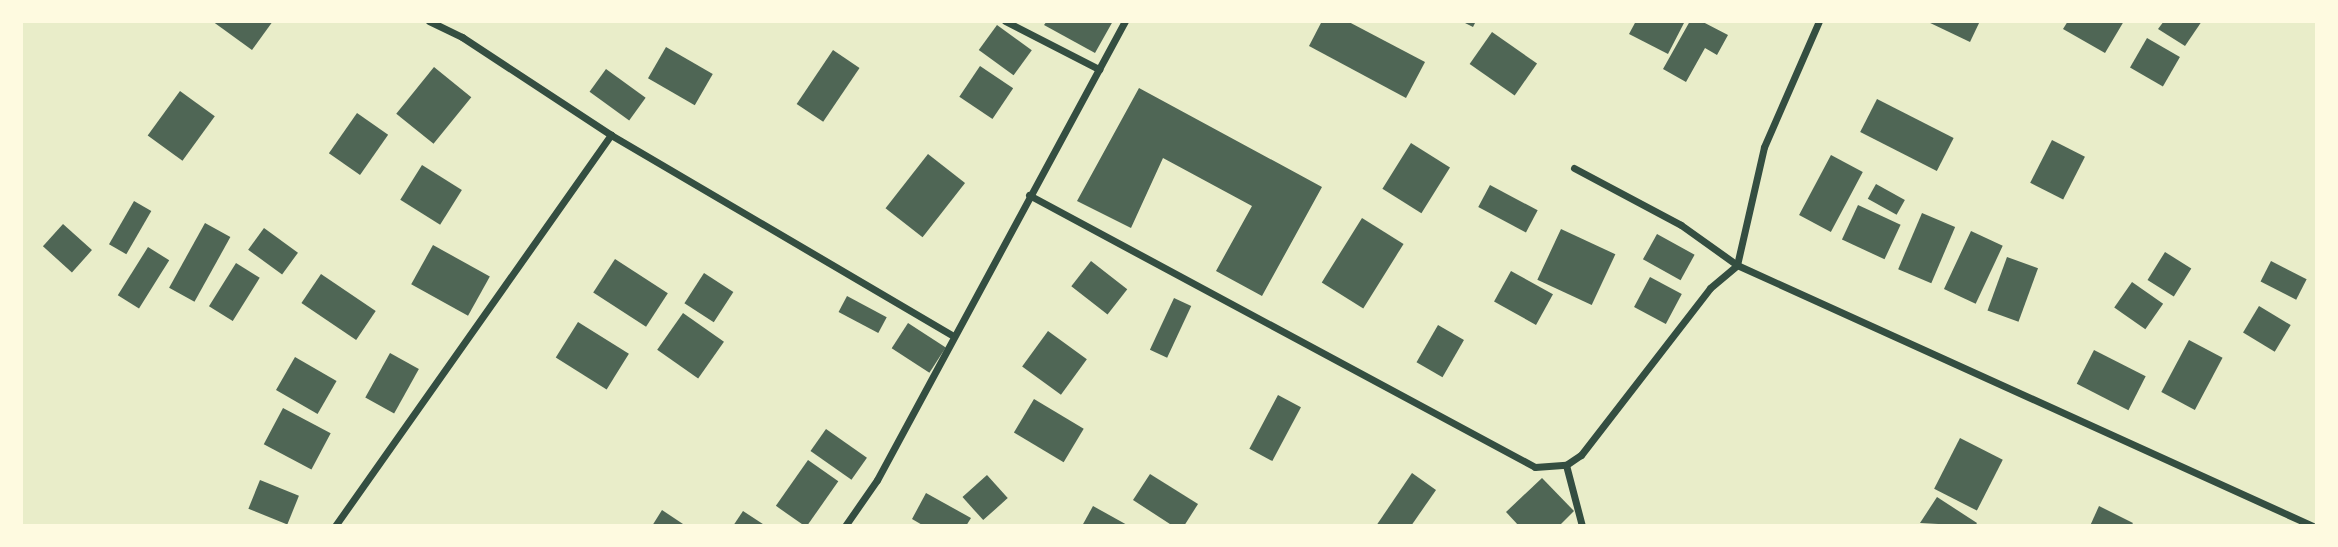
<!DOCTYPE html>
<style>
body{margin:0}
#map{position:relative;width:2338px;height:547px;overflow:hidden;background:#e9edc9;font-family:"Noto Serif",serif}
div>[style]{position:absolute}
.building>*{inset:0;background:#4f6655;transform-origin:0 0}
.minor>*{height:7px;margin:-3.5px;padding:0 3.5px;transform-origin:3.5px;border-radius:3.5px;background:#344e41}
span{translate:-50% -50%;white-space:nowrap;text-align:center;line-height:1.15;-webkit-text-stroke:5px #fefae0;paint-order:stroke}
.frame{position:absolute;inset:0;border:23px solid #fefae0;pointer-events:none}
</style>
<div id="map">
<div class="building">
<div style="clip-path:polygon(212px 21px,273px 21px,252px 50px)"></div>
<div style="clip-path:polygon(1047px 21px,1113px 21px,1095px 53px,1044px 25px)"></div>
<div style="clip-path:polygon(1322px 21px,1347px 21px,1425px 62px,1406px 98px,1309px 46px)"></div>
<div style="clip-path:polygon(1461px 21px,1476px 21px,1473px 27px)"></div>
<div style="clip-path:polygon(1636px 21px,1685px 21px,1668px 54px,1629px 34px)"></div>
<div style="clip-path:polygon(1690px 21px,1701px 21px,1728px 35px,1717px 55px,1705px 48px,1686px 82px,1663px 69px)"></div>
<div style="clip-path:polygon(1926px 21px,1980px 21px,1970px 42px)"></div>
<div style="clip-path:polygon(2068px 21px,2124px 21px,2105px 53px,2063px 29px)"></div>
<div style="clip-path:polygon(2164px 21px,2202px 21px,2185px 46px,2158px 29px)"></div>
<div style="left:997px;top:25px;width:43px;height:31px;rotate:36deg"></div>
<div style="left:1492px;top:32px;width:55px;height:39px;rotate:35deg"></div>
<div style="left:2147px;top:38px;width:38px;height:34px;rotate:30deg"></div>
<div style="left:666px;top:47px;width:54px;height:36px;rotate:30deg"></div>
<div style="left:833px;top:50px;width:32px;height:65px;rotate:34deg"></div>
<div style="left:980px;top:66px;width:40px;height:37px;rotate:34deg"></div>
<div style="left:434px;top:67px;width:48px;height:60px;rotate:39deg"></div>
<div style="left:606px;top:69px;width:49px;height:28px;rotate:36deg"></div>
<div style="clip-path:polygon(1139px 88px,1322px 187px,1262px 296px,1216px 271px,1252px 206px,1163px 158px,1131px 228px,1077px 201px)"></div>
<div style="left:180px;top:91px;width:43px;height:55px;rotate:36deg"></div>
<div style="left:1877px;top:99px;width:86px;height:37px;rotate:27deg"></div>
<div style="left:357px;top:113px;width:38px;height:49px;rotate:35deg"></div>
<div style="left:2052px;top:140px;width:37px;height:48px;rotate:27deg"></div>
<div style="left:1411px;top:143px;width:46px;height:54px;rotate:32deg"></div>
<div style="left:928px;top:154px;width:47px;height:69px;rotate:38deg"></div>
<div style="left:1831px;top:155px;width:36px;height:68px;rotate:28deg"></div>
<div style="left:422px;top:165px;width:47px;height:41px;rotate:32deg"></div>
<div style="left:1876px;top:184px;width:33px;height:17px;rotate:29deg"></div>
<div style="left:1490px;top:185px;width:54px;height:25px;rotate:28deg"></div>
<div style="left:134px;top:201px;width:20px;height:50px;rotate:30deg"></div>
<div style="left:1858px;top:205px;width:47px;height:38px;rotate:25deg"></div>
<div style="left:1922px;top:213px;width:36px;height:61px;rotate:23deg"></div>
<div style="left:1362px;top:218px;width:49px;height:76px;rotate:32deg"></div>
<div style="left:205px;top:223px;width:29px;height:74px;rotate:29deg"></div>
<div style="left:63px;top:224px;width:39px;height:30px;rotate:42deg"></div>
<div style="left:264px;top:228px;width:42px;height:27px;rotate:36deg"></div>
<div style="left:1561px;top:229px;width:60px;height:56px;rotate:25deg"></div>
<div style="left:1971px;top:231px;width:35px;height:64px;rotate:25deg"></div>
<div style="left:1657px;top:234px;width:43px;height:29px;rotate:29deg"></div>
<div style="left:433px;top:245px;width:65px;height:45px;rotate:29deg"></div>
<div style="left:148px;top:247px;width:25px;height:57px;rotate:32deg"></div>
<div style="left:2165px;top:252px;width:31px;height:33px;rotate:32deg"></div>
<div style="left:2007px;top:257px;width:33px;height:57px;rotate:20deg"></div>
<div style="left:615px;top:259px;width:63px;height:40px;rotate:33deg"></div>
<div style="left:1091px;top:261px;width:46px;height:32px;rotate:38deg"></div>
<div style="left:2271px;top:261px;width:40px;height:23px;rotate:27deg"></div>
<div style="left:236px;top:263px;width:28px;height:51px;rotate:32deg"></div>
<div style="left:1511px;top:271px;width:48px;height:35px;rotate:29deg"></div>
<div style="left:704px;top:273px;width:35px;height:36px;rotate:33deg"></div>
<div style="left:321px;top:274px;width:66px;height:35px;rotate:34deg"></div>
<div style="left:1650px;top:277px;width:36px;height:34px;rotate:28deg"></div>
<div style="left:2132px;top:282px;width:38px;height:31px;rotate:35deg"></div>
<div style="left:847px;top:296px;width:45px;height:18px;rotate:28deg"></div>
<div style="left:1174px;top:298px;width:19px;height:57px;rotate:25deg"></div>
<div style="left:2259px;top:306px;width:37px;height:31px;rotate:31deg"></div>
<div style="left:683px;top:313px;width:50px;height:45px;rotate:35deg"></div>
<div style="left:578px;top:322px;width:60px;height:42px;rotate:32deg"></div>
<div style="left:908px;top:323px;width:45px;height:30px;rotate:33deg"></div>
<div style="left:1438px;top:325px;width:30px;height:43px;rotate:30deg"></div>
<div style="left:1048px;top:331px;width:48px;height:44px;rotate:36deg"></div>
<div style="left:2189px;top:340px;width:38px;height:59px;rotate:28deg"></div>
<div style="left:2094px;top:350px;width:58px;height:38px;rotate:27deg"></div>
<div style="left:390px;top:353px;width:33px;height:51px;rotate:29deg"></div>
<div style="left:295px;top:357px;width:48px;height:38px;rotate:30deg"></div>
<div style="left:1278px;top:395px;width:26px;height:61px;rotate:28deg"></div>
<div style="left:1034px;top:399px;width:58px;height:39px;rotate:31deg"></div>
<div style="left:283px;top:408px;width:54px;height:41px;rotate:28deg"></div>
<div style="left:826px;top:429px;width:50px;height:27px;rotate:35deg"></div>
<div style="left:1960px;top:438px;width:48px;height:57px;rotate:27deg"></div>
<div style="left:808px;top:460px;width:37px;height:56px;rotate:35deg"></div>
<div style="clip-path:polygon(1412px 473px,1436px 490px,1411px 526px,1376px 526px)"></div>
<div style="clip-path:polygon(1150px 474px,1198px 504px,1184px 526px,1173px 526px,1133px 500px)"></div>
<div style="left:987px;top:475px;width:31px;height:33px;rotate:48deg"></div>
<div style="clip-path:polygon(1542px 478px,1574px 511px,1559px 526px,1519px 526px,1506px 512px)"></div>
<div style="left:260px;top:480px;width:42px;height:31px;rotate:22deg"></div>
<div style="clip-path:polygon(926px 493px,971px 518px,966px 526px,924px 526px,912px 519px)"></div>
<div style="clip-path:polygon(1937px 497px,1977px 523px,1975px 526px,1920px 523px)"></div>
<div style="clip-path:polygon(1093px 506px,1129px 526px,1082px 526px)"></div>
<div style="clip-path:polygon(2099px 506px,2133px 523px,2131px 526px,2090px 526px)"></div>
<div style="clip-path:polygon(662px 510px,686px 526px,652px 526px)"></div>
<div style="clip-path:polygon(743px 511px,766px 526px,733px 526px)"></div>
</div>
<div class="minor">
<div style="left:429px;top:21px;width:37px;rotate:26deg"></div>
<div style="left:462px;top:37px;width:178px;rotate:33.3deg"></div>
<div style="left:611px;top:135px;width:397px;rotate:30.4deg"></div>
<div style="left:1005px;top:21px;width:106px;rotate:27.1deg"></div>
<div style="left:1574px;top:168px;width:121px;rotate:28deg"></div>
<div style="left:1681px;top:225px;width:69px;rotate:35.5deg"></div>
<div style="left:1737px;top:265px;width:121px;rotate:-77.1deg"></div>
<div style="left:1764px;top:147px;width:137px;rotate:-66.4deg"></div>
<div style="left:1029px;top:195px;width:574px;rotate:28.26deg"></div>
<div style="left:1535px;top:467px;width:31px;rotate:-4deg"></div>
<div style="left:1566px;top:465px;width:18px;rotate:-34deg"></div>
<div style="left:1581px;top:455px;width:211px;rotate:-52.3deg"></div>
<div style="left:1710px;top:288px;width:35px;rotate:-40deg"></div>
<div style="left:1737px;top:265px;width:632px;rotate:24.38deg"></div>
<div style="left:1566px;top:465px;width:63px;rotate:75.3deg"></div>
<div style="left:335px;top:526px;width:479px;rotate:-54.8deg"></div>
<div style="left:845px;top:526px;width:56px;rotate:-55.2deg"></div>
<div style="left:877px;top:480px;width:522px;rotate:-61.62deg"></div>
</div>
<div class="frame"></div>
</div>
